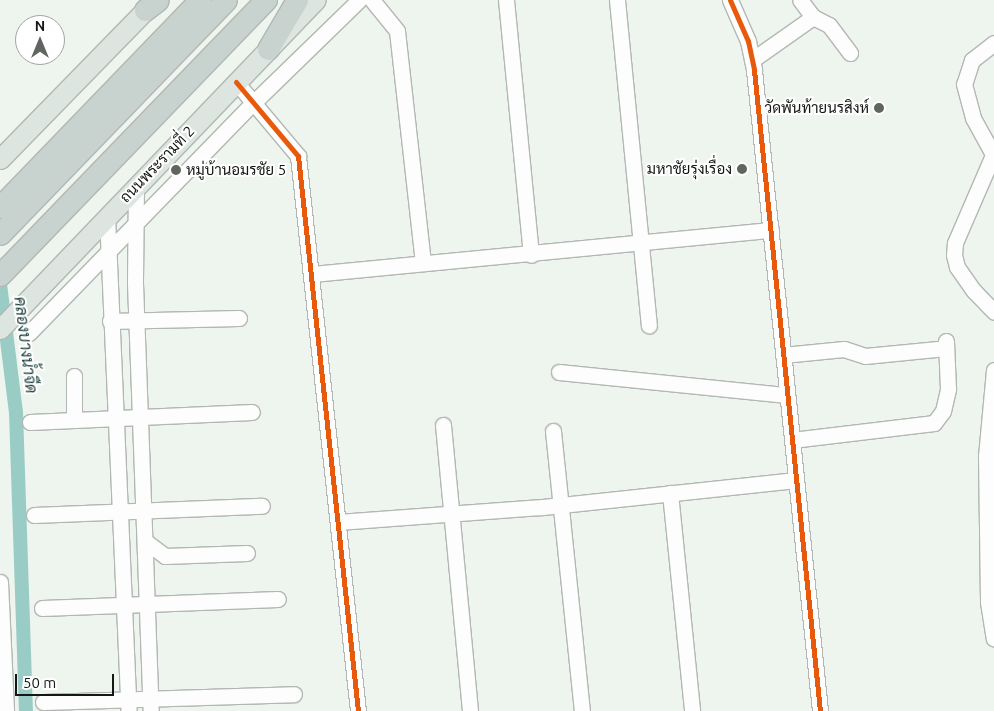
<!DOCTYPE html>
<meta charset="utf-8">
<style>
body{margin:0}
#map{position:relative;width:994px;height:711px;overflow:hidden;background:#eef4ee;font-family:Ubuntu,Sarabun,sans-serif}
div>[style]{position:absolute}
.canal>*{height:14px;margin:-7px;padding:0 7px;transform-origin:7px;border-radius:7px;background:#98ccc5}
.roads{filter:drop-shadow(1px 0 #b3b7b3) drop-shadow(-1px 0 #b3b7b3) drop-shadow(0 1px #b3b7b3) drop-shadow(0 -1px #b3b7b3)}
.minor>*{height:15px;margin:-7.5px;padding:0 7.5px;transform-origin:7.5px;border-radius:7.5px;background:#fcfdfc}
.major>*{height:19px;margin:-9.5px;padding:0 9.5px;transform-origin:9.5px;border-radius:9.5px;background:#dde5e1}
.highway>*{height:21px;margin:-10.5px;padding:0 10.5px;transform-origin:10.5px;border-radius:10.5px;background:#c8d3cf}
.cycleway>*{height:5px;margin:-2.5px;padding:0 2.5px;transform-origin:2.5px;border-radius:2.5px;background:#e8590c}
.dots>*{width:14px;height:14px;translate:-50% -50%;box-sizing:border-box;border:2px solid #fff;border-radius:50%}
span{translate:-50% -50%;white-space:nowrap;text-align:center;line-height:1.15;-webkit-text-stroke:4px #fff;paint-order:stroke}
.poi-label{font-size:15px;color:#141814}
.right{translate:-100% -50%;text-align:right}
.left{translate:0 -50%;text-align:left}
.street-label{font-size:15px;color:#141814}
.water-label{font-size:16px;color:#1a3d3a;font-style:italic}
.north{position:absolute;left:15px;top:15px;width:50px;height:50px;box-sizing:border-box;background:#fff;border:1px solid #a1a3a1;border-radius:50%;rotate:0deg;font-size:14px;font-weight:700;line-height:20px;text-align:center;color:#141814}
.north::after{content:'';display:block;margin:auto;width:18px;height:22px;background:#606560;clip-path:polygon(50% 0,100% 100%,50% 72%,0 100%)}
.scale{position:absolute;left:15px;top:674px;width:99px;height:22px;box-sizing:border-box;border:2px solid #141814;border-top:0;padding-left:6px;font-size:15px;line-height:18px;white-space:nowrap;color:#141814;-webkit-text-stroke:4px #fff;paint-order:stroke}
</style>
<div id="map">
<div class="canal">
<div style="left:0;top:284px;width:129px;rotate:82.9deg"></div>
<div style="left:16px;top:412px;width:299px;rotate:88.1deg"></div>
</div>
<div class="roads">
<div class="minor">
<div style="left:372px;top:0;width:40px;rotate:51deg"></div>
<div style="left:397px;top:31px;width:233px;rotate:83.6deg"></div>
<div style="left:506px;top:0;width:256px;rotate:84.4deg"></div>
<div style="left:617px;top:0;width:327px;rotate:84.4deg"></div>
<div style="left:730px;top:0;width:45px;rotate:66.3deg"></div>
<div style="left:748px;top:41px;width:30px;rotate:78deg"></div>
<div style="left:754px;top:70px;width:644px;rotate:84.12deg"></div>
<div style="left:813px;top:17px;width:18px;rotate:27deg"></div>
<div style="left:829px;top:25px;width:35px;rotate:53deg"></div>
<div style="left:994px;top:43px;width:28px;rotate:142deg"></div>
<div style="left:972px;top:60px;width:25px;rotate:108deg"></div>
<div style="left:964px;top:84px;width:35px;rotate:75deg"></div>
<div style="left:973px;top:118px;width:43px;rotate:61.1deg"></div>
<div style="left:752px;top:60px;width:75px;rotate:-35.2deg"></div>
<div style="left:813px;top:17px;width:21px;rotate:-127deg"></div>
<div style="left:236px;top:82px;width:97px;rotate:50deg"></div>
<div style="left:298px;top:156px;width:558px;rotate:83.83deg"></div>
<div style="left:993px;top:155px;width:96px;rotate:113.4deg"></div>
<div style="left:955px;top:243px;width:12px;rotate:95deg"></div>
<div style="left:954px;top:255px;width:12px;rotate:76deg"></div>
<div style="left:957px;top:267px;width:29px;rotate:55deg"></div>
<div style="left:974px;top:291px;width:29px;rotate:46deg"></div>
<div style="left:136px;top:185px;width:98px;rotate:90.6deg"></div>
<div style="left:135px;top:283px;width:428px;rotate:87.9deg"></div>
<div style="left:107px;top:216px;width:495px;rotate:87.5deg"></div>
<div style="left:312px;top:274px;width:461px;rotate:-5.5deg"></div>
<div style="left:110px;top:321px;width:129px;rotate:-1.3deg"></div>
<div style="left:29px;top:333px;width:321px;rotate:-45.8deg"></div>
<div style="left:253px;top:103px;width:148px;rotate:-44.2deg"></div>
<div style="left:783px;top:355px;width:61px;rotate:-5.6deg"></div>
<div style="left:844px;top:349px;width:22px;rotate:18deg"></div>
<div style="left:865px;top:356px;width:81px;rotate:-5.6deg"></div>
<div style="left:994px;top:370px;width:86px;rotate:95.3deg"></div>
<div style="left:986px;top:456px;width:146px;rotate:89.2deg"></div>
<div style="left:988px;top:602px;width:37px;rotate:81deg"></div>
<div style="left:559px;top:372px;width:229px;rotate:5.8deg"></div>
<div style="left:74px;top:376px;width:44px;rotate:90deg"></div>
<div style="left:30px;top:422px;width:222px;rotate:-2.6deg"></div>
<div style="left:443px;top:425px;width:287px;rotate:84.6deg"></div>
<div style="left:553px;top:431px;width:281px;rotate:84.1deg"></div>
<div style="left:792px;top:440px;width:143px;rotate:-6.8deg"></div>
<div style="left:934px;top:423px;width:15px;rotate:-53deg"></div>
<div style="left:943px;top:411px;width:23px;rotate:-77deg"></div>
<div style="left:948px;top:389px;width:48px;rotate:-92.4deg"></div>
<div style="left:670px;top:493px;width:219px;rotate:84.2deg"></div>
<div style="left:34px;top:515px;width:228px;rotate:-2.3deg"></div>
<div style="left:338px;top:522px;width:206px;rotate:-4.2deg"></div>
<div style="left:543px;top:507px;width:254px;rotate:-6.1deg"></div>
<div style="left:145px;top:541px;width:25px;rotate:37deg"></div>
<div style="left:165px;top:556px;width:82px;rotate:-2.1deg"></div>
<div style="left:0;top:582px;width:129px;rotate:87.3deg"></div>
<div style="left:42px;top:608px;width:236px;rotate:-2.2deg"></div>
<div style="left:43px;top:702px;width:251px;rotate:-1.8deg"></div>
</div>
<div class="major">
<div style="left:0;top:159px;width:222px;rotate:-45.7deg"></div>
<div style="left:0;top:329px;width:456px;rotate:-46.2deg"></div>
</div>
<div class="highway">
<div style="left:145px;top:10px;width:16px;rotate:-38deg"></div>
<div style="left:268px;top:49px;width:57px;rotate:-59.4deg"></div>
<div style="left:0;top:207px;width:288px;rotate:-46deg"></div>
<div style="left:0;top:234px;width:325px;rotate:-46deg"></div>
<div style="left:0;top:275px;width:383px;rotate:-46deg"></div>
</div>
</div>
<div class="cycleway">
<div style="left:730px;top:0;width:45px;rotate:66.3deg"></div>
<div style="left:748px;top:41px;width:30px;rotate:78deg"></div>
<div style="left:754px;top:70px;width:644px;rotate:84.12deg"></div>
<div style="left:236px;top:82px;width:97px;rotate:50deg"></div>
<div style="left:298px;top:156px;width:558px;rotate:83.83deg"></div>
</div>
<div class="dots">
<div style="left:879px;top:108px;background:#606560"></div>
<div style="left:742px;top:169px;background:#606560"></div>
<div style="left:176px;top:170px;background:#606560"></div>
</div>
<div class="poi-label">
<span class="right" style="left:869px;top:108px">วัดพันท้ายนรสิงห์</span>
<span class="right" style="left:732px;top:169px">มหาชัยรุ่งเรื่อง</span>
<span class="left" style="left:186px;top:170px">หมู่บ้านอมรชัย 5</span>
</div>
<div class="street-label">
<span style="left:157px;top:164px;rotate:-46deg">ถนนพระรามที่ 2</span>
</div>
<div class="water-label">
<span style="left:26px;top:345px;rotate:83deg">คลองบางน้ำจืด</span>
</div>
<div class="north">N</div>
<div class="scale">50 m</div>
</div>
